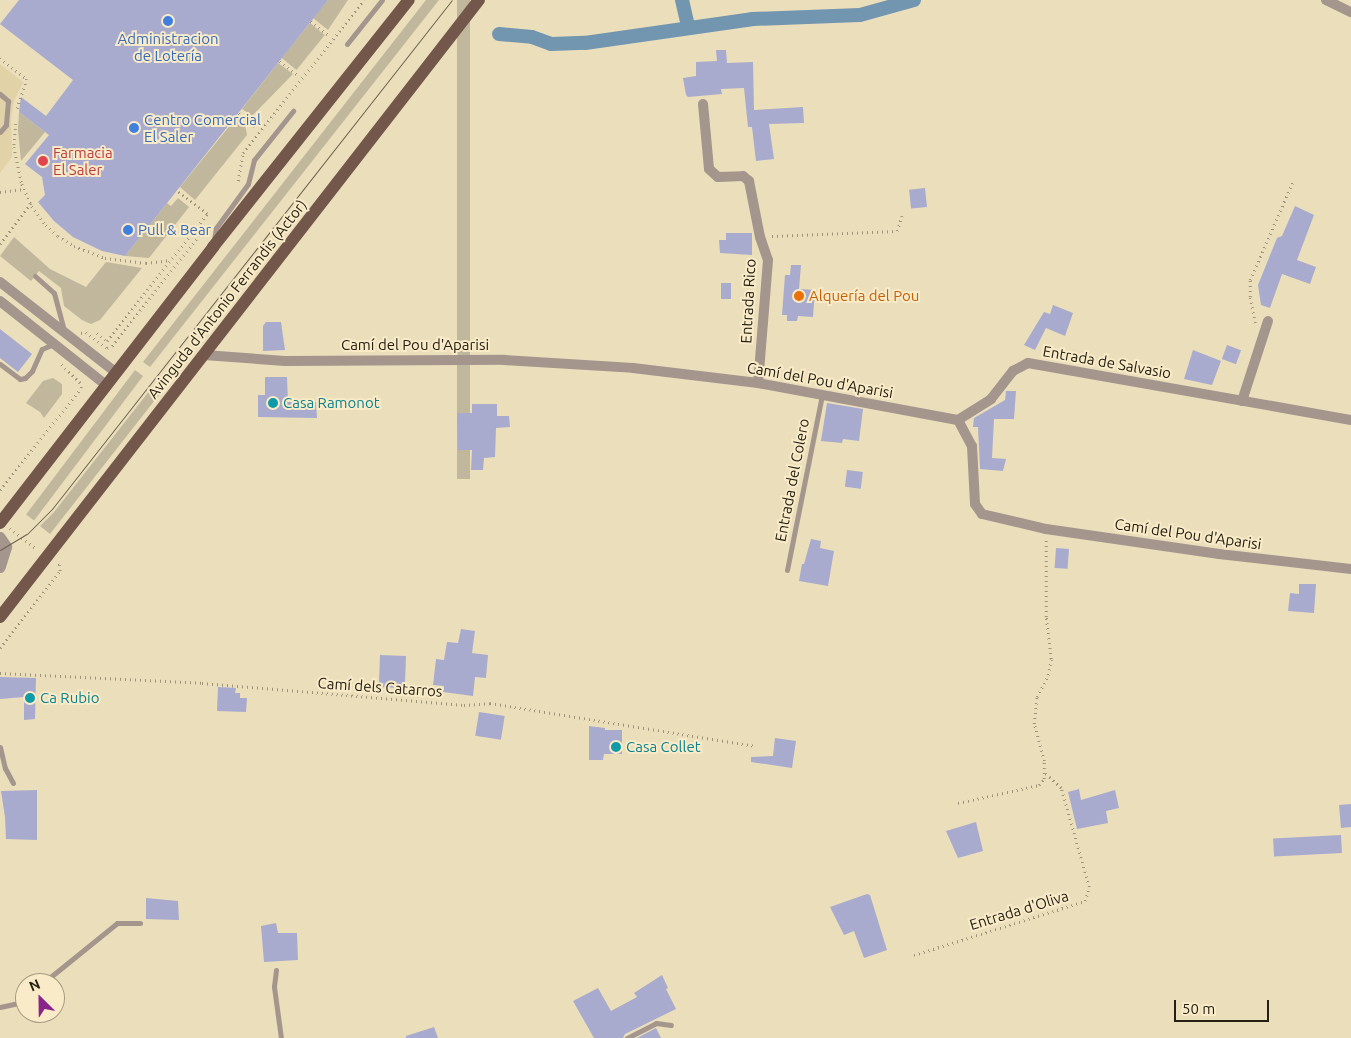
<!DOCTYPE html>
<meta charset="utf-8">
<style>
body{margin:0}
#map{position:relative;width:1351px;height:1038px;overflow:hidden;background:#ebdebb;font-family:Ubuntu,sans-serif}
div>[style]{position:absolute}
.built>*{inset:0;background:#e2d2a7}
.green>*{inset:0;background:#c1b79c;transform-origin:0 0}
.canal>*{height:14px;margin:-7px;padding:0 7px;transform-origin:7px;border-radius:7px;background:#7295b0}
.building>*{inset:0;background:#a8abcd;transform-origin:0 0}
.path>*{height:2.5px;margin-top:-1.25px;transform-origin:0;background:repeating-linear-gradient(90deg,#9d9379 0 1px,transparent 0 5px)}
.service>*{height:5px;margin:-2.5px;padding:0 2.5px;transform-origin:2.5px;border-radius:2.5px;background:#a4958d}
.minor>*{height:10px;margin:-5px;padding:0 5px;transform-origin:5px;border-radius:5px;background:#a4958d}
.tertiary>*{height:12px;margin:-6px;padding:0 6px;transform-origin:6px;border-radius:6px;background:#a4958d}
.primary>*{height:12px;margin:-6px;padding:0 6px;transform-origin:6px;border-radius:6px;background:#72574a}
.tram>*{height:1px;margin:-0.5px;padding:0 0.5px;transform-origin:0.5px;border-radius:0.5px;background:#6b634f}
.dots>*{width:14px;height:14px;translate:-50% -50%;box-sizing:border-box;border:2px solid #f9ebc8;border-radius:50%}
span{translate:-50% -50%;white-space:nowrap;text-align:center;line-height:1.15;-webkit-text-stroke:4px #f9ebc8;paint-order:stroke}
.shop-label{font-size:15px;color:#366cbe}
.left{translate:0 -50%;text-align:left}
.health-label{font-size:15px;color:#be3a42}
.food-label{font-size:15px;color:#c56008}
.street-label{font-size:15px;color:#252013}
.culture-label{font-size:15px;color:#0d838f}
.north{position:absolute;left:15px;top:973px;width:50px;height:50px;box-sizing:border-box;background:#f9ebc8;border:1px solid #a49a80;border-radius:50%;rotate:337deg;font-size:14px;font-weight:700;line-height:20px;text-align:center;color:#252013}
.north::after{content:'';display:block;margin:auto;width:18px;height:22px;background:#8a248b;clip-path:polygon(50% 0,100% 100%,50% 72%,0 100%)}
.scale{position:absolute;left:1174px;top:1000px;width:95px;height:22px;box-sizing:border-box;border:2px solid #252013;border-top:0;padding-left:6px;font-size:15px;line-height:18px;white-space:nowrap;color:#252013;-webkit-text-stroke:4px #f9ebc8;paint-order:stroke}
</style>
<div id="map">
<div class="built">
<div style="clip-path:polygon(0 64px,23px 82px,14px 101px,11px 119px,12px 157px,0 173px)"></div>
</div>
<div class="green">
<div style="clip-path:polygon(328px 0,348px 0,328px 30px,313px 18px)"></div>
<div style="clip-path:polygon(426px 0,439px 0,150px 367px,143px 362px)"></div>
<div style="left:457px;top:0;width:13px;height:479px"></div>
<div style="left:310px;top:23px;width:19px;height:45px;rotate:39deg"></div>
<div style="clip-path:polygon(278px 63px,293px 74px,252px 116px,242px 109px)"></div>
<div style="clip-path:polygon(19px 112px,45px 132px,21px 161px,18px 130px)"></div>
<div style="clip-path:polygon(236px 118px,245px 125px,247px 135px,195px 200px,180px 187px)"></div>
<div style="clip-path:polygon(178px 198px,189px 207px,149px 258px,125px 256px,167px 203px,171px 206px)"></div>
<div style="clip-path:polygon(14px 237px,50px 269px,86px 287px,106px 262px,142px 268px,100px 320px,91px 324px,82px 320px,64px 306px,61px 288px,39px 271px,31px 281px,0 256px)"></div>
<div style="left:135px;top:370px;width:10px;height:181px;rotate:37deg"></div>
<div style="clip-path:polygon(53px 378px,62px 384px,62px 394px,44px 418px,40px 412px,26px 403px,43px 381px)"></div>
<div style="clip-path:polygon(154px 385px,162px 391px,50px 534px,40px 526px,54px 512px)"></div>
</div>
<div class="canal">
<div style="left:682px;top:0;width:28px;rotate:77deg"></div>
<div style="left:499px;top:34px;width:33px;rotate:5deg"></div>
<div style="left:532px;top:37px;width:20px;rotate:20deg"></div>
<div style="left:551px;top:44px;width:34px;rotate:-2deg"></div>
<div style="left:585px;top:43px;width:170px;rotate:-8.1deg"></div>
<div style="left:753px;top:19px;width:107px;rotate:-2.1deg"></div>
<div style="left:860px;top:15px;width:56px;rotate:-15.5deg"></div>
</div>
<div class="building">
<div style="clip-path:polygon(19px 0,328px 0,125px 256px,102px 251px,73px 237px,54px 221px,38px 202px,45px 195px,42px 177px,25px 164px,49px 135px,19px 112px,21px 97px,46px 116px,73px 80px,0 24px)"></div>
<div style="clip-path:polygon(716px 50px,726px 50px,727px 63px,753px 62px,754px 110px,803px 107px,804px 123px,769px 124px,774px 159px,756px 161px,752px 127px,748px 127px,744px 88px,721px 89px,722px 94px,688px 97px,686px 95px,683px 78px,696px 76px,696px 62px,717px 61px)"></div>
<div style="left:925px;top:188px;width:19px;height:16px;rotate:84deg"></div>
<div style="clip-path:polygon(1295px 206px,1314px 215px,1297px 260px,1316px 267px,1310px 284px,1282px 274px,1270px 308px,1261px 305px,1258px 285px,1277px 238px,1282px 236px)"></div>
<div style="clip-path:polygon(726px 233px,752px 233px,752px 255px,720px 253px,719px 240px,726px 240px)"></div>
<div style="clip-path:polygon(791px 265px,801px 265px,799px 289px,815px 290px,813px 317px,798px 316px,797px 321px,787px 321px,787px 315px,782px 315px,785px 275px,790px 275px)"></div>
<div style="left:721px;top:283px;width:10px;height:16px"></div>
<div style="clip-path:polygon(1053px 305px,1073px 313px,1065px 336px,1046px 328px,1035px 350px,1024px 345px,1044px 312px,1050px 314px)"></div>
<div style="clip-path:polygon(266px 322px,281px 322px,285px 350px,263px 351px,263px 326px)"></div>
<div style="clip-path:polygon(0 329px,32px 354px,18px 372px,0 358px)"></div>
<div style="left:1227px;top:345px;width:15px;height:15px;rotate:20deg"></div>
<div style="clip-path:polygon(1193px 350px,1221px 361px,1212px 385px,1184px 379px)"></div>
<div style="clip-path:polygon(265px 377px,287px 377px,288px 402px,316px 402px,317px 418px,258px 417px,258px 395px,265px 395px)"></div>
<div style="clip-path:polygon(1006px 391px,1016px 391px,1014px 419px,994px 419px,992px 458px,1006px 459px,1003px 471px,980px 469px,978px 427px,973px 427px,974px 418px,1005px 400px)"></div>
<div style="clip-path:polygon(827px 403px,863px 409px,859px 441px,843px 439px,842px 443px,821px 441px)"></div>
<div style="clip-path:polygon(472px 404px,497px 404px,497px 416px,509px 416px,510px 427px,496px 428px,495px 457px,484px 458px,483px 470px,471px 470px,472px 450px,458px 450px,457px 413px,472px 413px)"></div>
<div style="left:847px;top:470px;width:16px;height:17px;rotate:7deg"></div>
<div style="clip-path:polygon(811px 539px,821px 541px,820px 548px,834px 551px,828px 586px,799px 581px,802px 564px,804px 564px)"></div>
<div style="left:1056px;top:548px;width:13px;height:20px;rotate:4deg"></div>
<div style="clip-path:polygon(1299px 584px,1316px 584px,1314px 613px,1288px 611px,1290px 593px,1299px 594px)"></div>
<div style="clip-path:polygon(461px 629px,475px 631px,472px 653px,488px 655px,486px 678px,475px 677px,473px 696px,443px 692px,444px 686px,433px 685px,436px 659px,444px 660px,447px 642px,458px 643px)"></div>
<div style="left:380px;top:655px;width:26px;height:32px;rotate:2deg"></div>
<div style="clip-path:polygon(0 677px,36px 678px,35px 719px,24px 720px,24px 697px,0 699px)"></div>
<div style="clip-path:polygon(218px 687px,236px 688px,235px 693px,240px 693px,240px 698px,247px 698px,246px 712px,217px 711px)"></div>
<div style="left:479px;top:712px;width:26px;height:24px;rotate:9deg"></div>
<div style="clip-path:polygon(589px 726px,605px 728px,605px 730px,622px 730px,622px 754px,604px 754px,603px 760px,589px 760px)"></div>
<div style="clip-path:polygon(775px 738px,796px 741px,792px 768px,751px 762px,751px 757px,773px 756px)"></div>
<div style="clip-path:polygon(1079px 789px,1081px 800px,1115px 790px,1119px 808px,1106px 811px,1108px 823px,1077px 829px,1068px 792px)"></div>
<div style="clip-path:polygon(37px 790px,37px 840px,6px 839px,5px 817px,1px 791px)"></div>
<div style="clip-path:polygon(1351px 804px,1351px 827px,1341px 828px,1339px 805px)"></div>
<div style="clip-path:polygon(976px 822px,983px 851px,958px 858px,946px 831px)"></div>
<div style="left:1341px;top:835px;width:18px;height:68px;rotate:87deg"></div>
<div style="clip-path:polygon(867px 894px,870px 895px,887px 950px,864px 958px,854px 931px,844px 935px,830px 907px)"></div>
<div style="clip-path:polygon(146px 898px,178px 901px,179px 920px,146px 919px)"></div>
<div style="clip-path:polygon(276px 923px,278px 933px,297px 933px,298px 960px,264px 962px,261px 926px)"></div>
<div style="clip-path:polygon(662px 975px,668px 988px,666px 989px,676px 1009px,625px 1034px,623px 1038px,594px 1038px,573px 1001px,598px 988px,611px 1011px,637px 997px,634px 993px)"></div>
<div style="clip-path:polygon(434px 1027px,438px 1038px,406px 1038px,406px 1036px)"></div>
<div style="clip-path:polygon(656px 1028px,661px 1038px,637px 1038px)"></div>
</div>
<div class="path">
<div style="left:311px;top:21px;width:24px;rotate:38deg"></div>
<div style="left:0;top:58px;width:34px;rotate:38deg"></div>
<div style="left:27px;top:79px;width:32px;rotate:108deg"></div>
<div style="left:280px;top:61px;width:23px;rotate:38deg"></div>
<div style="left:239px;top:113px;width:23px;rotate:40deg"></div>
<div style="left:16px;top:124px;width:23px;rotate:95deg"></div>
<div style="left:14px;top:147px;width:38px;rotate:78deg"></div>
<div style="left:22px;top:184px;width:24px;rotate:66deg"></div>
<div style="left:32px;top:206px;width:24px;rotate:54deg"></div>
<div style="left:46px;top:225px;width:16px;rotate:43deg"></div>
<div style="left:58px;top:236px;width:19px;rotate:32deg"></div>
<div style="left:74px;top:246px;width:33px;rotate:21deg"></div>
<div style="left:105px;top:258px;width:41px;rotate:7deg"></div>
<div style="left:146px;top:263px;width:25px;rotate:-7deg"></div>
<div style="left:238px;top:181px;width:28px;rotate:-80deg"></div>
<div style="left:243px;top:153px;width:195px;rotate:-51.7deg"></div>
<div style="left:0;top:192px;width:24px;rotate:-7deg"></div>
<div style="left:772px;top:236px;width:125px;rotate:-2.3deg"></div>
<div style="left:897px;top:231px;width:16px;rotate:-72deg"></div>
<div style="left:0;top:244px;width:51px;rotate:-52.9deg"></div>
<div style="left:1255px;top:323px;width:26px;rotate:-101deg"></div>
<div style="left:1250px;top:297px;width:17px;rotate:-90deg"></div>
<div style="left:1250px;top:280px;width:108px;rotate:-66.5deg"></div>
<div style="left:81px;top:333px;width:5px;rotate:-11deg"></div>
<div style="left:86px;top:332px;width:26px;rotate:37deg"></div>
<div style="left:107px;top:348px;width:5px;rotate:-22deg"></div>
<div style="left:112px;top:346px;width:155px;rotate:-51.8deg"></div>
<div style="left:97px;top:333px;width:13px;rotate:39deg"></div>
<div style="left:107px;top:341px;width:162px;rotate:-51.8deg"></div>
<div style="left:207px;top:214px;width:38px;rotate:-143deg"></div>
<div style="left:0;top:490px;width:130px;rotate:-51.5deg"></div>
<div style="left:81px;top:388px;width:5px;rotate:-101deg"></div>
<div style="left:80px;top:383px;width:30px;rotate:-136deg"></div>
<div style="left:10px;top:528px;width:34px;rotate:38deg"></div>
<div style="left:0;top:648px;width:98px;rotate:-52.1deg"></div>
<div style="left:60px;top:571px;width:6px;rotate:-99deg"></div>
<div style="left:59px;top:565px;width:4px;rotate:-153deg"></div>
<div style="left:0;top:673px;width:202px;rotate:2.8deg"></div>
<div style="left:202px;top:683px;width:263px;rotate:4.8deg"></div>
<div style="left:464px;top:705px;width:26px;rotate:-4deg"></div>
<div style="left:490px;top:703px;width:269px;rotate:9.2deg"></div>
<div style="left:958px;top:803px;width:83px;rotate:-12.5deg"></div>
<div style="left:1039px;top:785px;width:8px;rotate:-50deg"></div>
<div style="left:1044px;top:779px;width:18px;rotate:-90deg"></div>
<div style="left:1044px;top:761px;width:38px;rotate:-105deg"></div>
<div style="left:1034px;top:724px;width:27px;rotate:-84deg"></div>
<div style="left:1037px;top:697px;width:25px;rotate:-63deg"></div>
<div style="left:1048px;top:675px;width:16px;rotate:-79deg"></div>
<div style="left:1051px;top:659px;width:42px;rotate:-96.8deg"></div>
<div style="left:1046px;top:617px;width:79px;rotate:-90deg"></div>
<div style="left:914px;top:955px;width:179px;rotate:-17.5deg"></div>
<div style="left:1085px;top:901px;width:15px;rotate:-74deg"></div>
<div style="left:1089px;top:887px;width:103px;rotate:-105.8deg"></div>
<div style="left:1061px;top:788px;width:21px;rotate:-137deg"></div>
</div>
<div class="service">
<div style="left:347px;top:44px;width:56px;rotate:-51.5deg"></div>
<div style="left:0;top:94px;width:11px;rotate:41deg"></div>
<div style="left:8px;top:101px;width:24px;rotate:95deg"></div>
<div style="left:6px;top:125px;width:9px;rotate:131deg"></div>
<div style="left:214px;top:240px;width:12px;rotate:-81deg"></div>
<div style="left:216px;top:228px;width:54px;rotate:-54deg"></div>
<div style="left:248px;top:184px;width:25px;rotate:-76deg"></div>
<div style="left:254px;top:160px;width:63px;rotate:-51.5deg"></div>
<div style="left:35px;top:276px;width:25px;rotate:42deg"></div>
<div style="left:54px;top:293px;width:38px;rotate:75deg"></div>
<div style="left:0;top:364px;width:25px;rotate:37deg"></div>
<div style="left:20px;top:379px;width:5px;rotate:-11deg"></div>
<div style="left:25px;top:378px;width:10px;rotate:-45deg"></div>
<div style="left:32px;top:371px;width:24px;rotate:-66deg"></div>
<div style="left:42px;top:349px;width:12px;rotate:-24deg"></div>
<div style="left:787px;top:570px;width:178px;rotate:-78.7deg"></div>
<div style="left:0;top:747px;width:22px;rotate:77deg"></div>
<div style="left:5px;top:768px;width:17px;rotate:62deg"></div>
<div style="left:276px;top:970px;width:17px;rotate:97deg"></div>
<div style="left:274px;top:987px;width:51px;rotate:82.2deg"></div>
<div style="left:43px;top:983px;width:95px;rotate:-39deg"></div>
<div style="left:117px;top:923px;width:23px"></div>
<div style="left:0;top:1007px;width:19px;rotate:-12deg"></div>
<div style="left:19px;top:1003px;width:8px;rotate:-40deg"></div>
<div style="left:627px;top:1038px;width:33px;rotate:-27deg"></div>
<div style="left:656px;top:1023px;width:15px;rotate:8deg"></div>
</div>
<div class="minor">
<div style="left:1326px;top:0;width:28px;rotate:26deg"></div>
<div style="left:703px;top:104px;width:65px;rotate:84.7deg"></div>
<div style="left:709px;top:169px;width:12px;rotate:42deg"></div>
<div style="left:718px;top:177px;width:25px;rotate:-2deg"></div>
<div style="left:743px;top:176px;width:8px;rotate:40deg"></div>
<div style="left:749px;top:181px;width:57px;rotate:78.9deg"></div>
<div style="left:760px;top:237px;width:24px;rotate:71deg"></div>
<div style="left:768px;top:260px;width:123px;rotate:94.6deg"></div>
<div style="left:0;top:282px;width:146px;rotate:38deg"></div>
<div style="left:0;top:301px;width:135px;rotate:38.4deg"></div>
<div style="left:204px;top:355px;width:81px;rotate:4.2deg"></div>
<div style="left:285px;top:361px;width:219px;rotate:-0.3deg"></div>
<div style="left:504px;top:360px;width:129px;rotate:3.5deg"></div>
<div style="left:633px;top:368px;width:126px;rotate:6.8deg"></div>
<div style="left:758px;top:383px;width:203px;rotate:10.5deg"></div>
<div style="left:958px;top:420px;width:30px;rotate:62deg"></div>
<div style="left:972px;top:446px;width:58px;rotate:87deg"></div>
<div style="left:975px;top:504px;width:12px;rotate:55deg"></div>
<div style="left:982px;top:514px;width:66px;rotate:13.2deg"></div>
<div style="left:1046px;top:529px;width:175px;rotate:8.2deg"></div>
<div style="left:1219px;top:554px;width:133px;rotate:6.5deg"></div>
<div style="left:1242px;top:401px;width:84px;rotate:-72deg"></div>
<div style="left:958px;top:420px;width:39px;rotate:-32deg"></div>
<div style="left:991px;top:399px;width:36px;rotate:-52deg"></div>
<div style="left:1013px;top:371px;width:17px;rotate:-28deg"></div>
<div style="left:1028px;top:363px;width:328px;rotate:10deg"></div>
</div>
<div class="tertiary">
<div style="left:0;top:538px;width:11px;rotate:56deg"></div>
<div style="left:6px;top:547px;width:21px;rotate:107deg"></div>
</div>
<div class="primary">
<div style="left:0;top:523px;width:349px;rotate:-52.3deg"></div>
<div style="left:213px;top:247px;width:315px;rotate:-51.6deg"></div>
<div style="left:0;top:617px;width:781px;rotate:-52.18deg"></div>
</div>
<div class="tram">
<div style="left:0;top:550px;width:31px;rotate:-31deg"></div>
<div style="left:27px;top:534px;width:35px;rotate:-45deg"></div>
<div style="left:52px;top:509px;width:647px;rotate:-51.84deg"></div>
</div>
<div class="dots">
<div style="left:168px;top:21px;background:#3f7fe0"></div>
<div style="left:134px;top:128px;background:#3f7fe0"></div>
<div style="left:43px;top:161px;background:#e0444e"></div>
<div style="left:128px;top:230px;background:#3f7fe0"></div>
<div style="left:799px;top:296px;background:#e8710a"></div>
<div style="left:273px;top:403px;background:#0f9aa8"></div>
<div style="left:30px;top:698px;background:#0f9aa8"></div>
<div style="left:616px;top:747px;background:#0f9aa8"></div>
</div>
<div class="shop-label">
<span style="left:168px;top:47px">Administracion<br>de Lotería</span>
<span class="left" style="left:144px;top:128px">Centro Comercial<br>El Saler</span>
<span class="left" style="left:138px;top:230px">Pull &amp; Bear</span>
</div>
<div class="health-label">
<span class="left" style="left:53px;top:161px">Farmacia<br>El Saler</span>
</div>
<div class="food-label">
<span class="left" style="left:809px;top:296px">Alquería del Pou</span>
</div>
<div class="street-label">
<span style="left:227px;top:299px;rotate:-52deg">Avinguda d'Antonio Ferrandis (Actor)</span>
<span style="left:748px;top:301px;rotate:-87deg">Entrada Rico</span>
<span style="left:415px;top:345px">Camí del Pou d'Aparisi</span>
<span style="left:1107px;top:362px;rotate:10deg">Entrada de Salvasio</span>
<span style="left:820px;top:380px;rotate:10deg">Camí del Pou d'Aparisi</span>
<span style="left:792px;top:480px;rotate:-79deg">Entrada del Colero</span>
<span style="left:1188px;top:534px;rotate:8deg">Camí del Pou d'Aparisi</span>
<span style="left:380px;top:687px;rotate:4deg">Camí dels Catarros</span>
<span style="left:1019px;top:910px;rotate:-17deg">Entrada d'Oliva</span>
</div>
<div class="culture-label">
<span class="left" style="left:283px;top:403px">Casa Ramonot</span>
<span class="left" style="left:40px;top:698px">Ca Rubio</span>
<span class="left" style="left:626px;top:747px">Casa Collet</span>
</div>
<div class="north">N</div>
<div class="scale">50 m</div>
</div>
